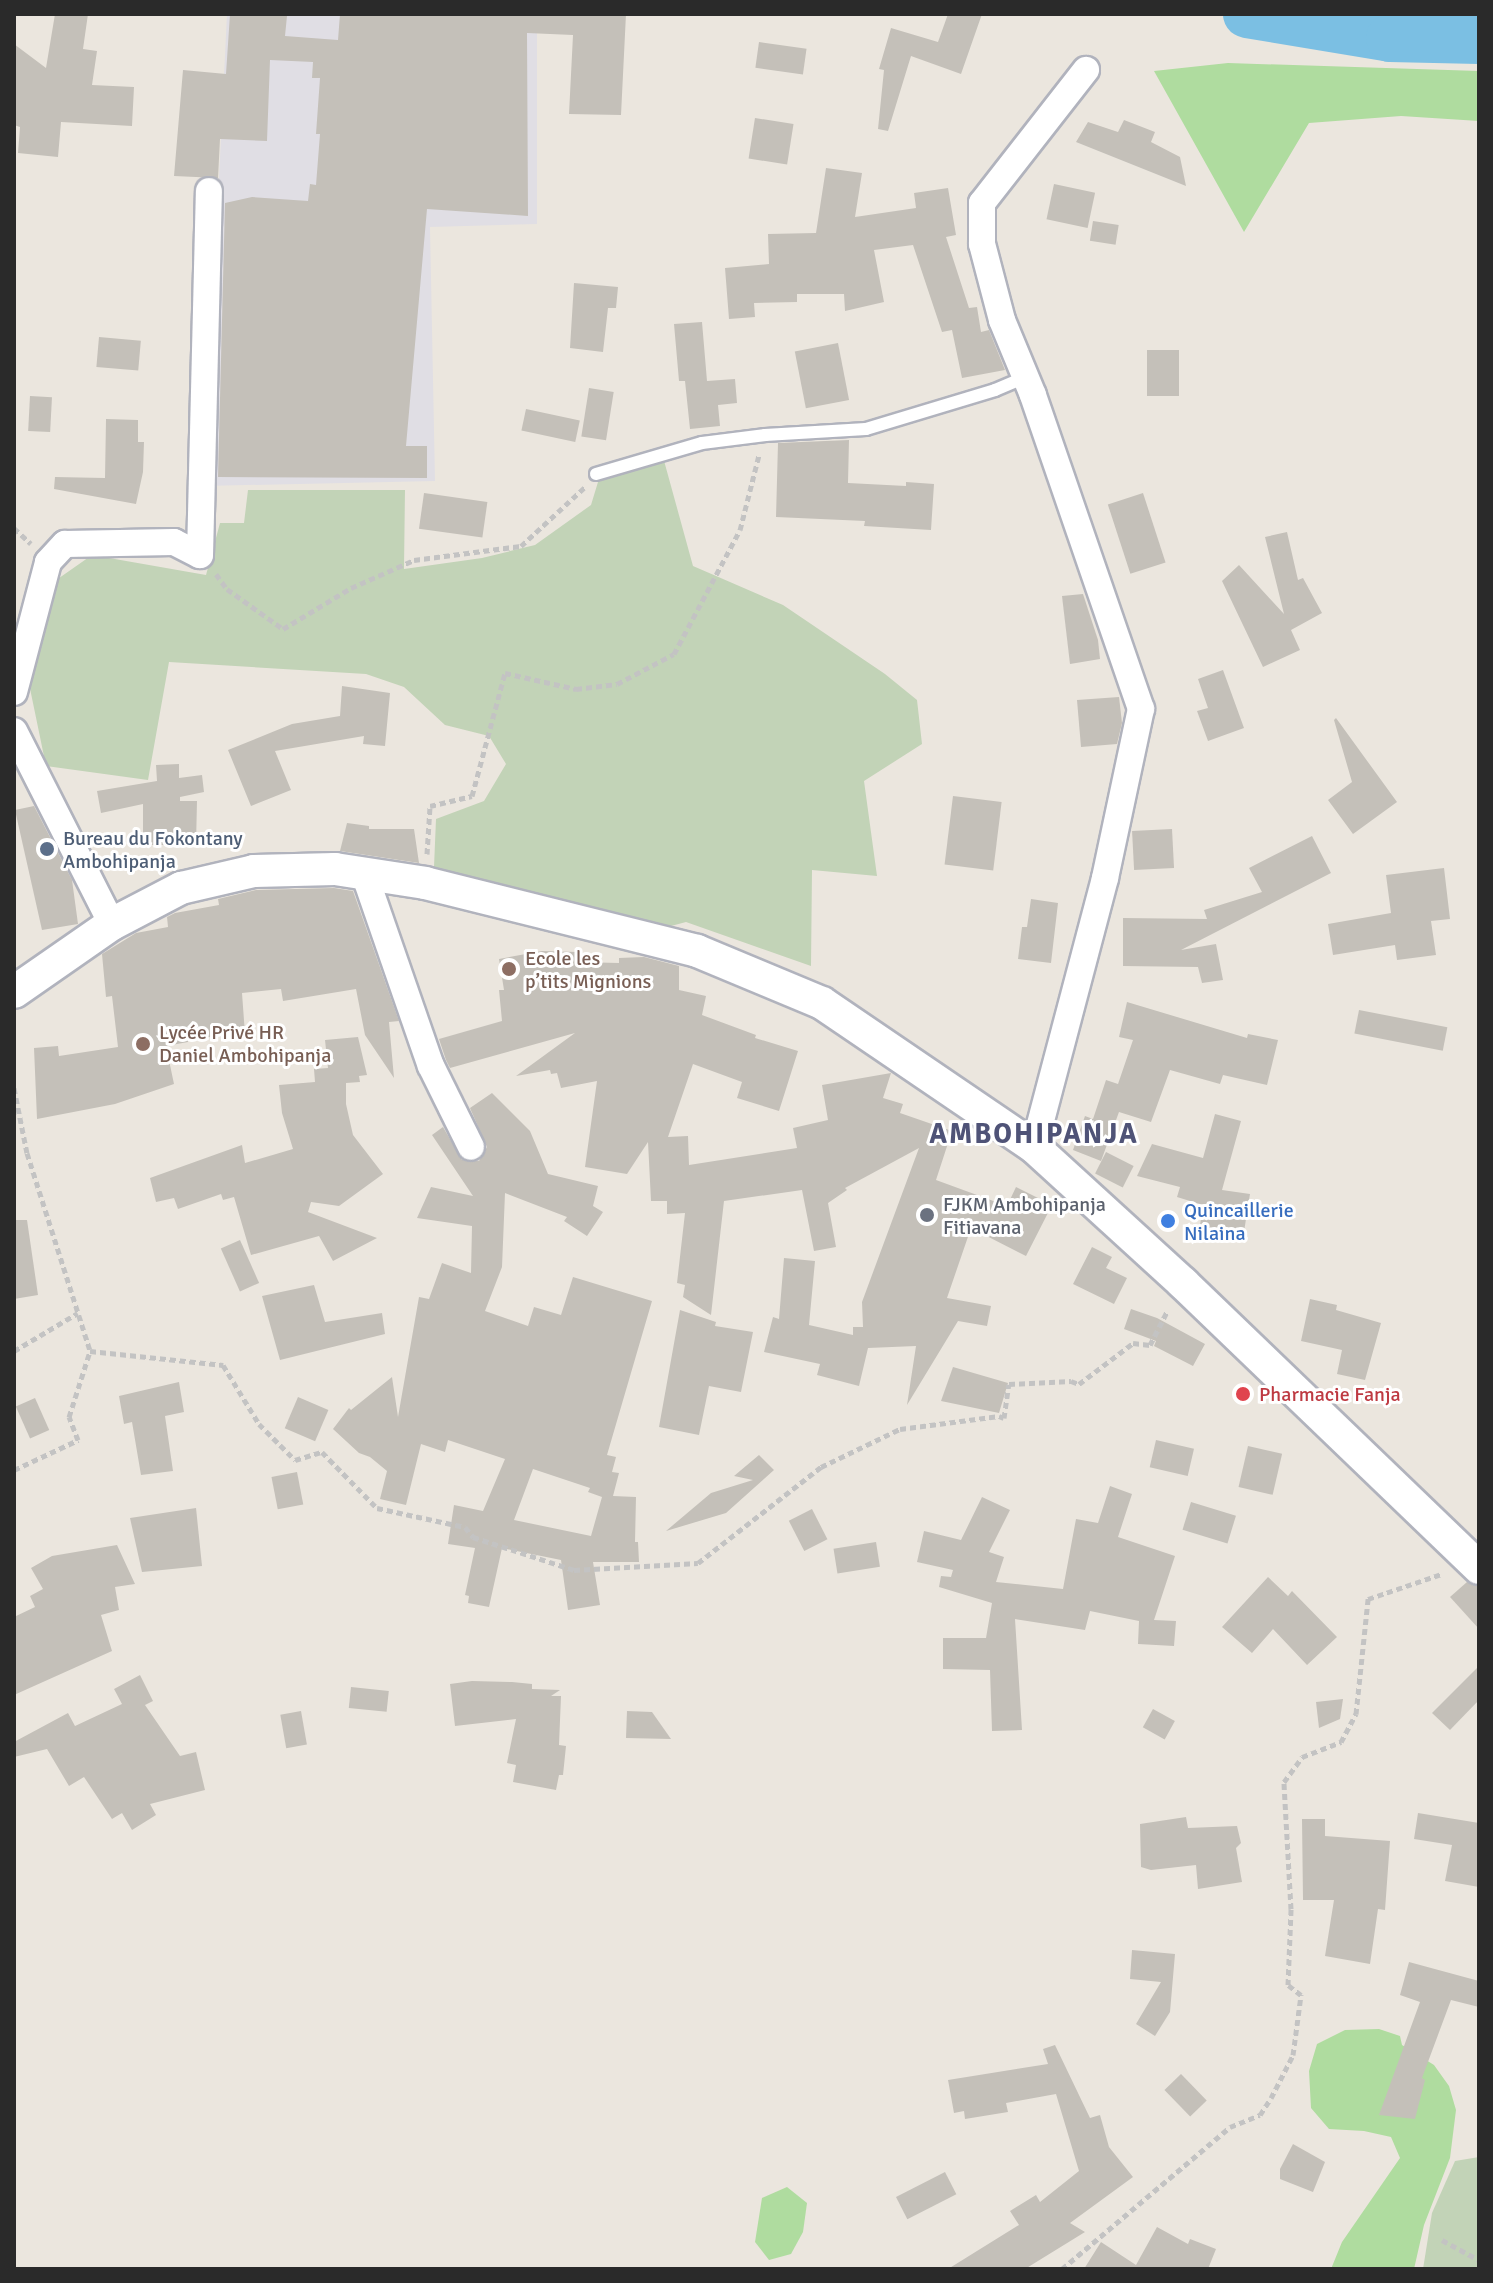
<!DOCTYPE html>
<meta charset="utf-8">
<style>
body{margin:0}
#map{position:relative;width:1493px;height:2283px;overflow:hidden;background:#ebe6de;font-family:Signika,sans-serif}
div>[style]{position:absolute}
.industrial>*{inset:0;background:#e0dee4}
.green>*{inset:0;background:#afdc9f}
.cemetery>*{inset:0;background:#c2d3b7}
.river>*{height:48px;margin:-24px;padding:0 24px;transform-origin:24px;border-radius:24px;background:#7bbfe3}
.building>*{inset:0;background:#c4c0b9;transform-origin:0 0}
.path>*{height:5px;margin-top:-2.5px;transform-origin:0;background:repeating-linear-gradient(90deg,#c3c3c3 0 6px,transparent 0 10px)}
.roads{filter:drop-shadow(2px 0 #b1b3bd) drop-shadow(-2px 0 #b1b3bd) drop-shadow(0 2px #b1b3bd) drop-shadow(0 -2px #b1b3bd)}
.service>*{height:12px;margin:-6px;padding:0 6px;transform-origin:6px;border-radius:6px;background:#fff}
.minor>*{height:26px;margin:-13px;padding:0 13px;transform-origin:13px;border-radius:13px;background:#fff}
.tertiary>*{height:32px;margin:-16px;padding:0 16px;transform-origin:16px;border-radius:16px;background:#fff}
.dots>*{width:22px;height:22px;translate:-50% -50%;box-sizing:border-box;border:4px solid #fff;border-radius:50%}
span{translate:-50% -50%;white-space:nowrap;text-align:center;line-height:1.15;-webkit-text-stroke:6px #fff;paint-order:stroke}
.service-label{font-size:20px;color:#4e5e75}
.left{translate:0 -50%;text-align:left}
.education-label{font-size:20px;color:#785e54}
.worship-label{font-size:20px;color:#5b616d}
.shop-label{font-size:20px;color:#366cbe}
.health-label{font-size:20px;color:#be3a42}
.district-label{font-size:28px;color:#4f5377;font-weight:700;letter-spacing:2px}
.frame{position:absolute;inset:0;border:16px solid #2a2a2a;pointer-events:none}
</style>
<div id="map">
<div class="industrial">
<div style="clip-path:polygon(227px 14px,537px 14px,537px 224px,430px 227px,435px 481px,204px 486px)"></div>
</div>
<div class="green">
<div style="clip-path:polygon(1228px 63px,1479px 71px,1479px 121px,1401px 116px,1309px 123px,1244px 232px,1154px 71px)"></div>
<div style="clip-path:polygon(1379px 2029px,1400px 2036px,1402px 2045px,1434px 2065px,1449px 2086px,1456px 2110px,1450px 2158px,1424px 2225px,1414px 2269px,1331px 2269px,1342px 2242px,1400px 2158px,1391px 2137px,1364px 2131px,1329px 2129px,1311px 2108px,1309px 2071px,1317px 2044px,1345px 2030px)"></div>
<div style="clip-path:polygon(787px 2187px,807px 2203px,803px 2232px,791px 2254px,769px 2260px,755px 2242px,762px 2198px)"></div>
</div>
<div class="cemetery">
<div style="clip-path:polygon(663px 457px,693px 566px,783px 605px,885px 674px,917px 700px,922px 744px,864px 781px,877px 876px,812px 870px,811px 966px,686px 922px,671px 926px,434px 867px,436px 819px,484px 801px,506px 764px,489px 736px,445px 725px,404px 687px,366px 674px,169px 662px,148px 780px,46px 766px,27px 674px,52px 583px,92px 555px,206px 575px,220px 523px,244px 523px,248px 490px,405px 490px,404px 569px,482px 558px,535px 545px,591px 505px,598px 482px)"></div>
<div style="clip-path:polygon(1479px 2157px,1479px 2269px,1423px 2269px,1432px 2213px,1455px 2161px)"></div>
</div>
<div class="river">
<div style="left:1247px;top:14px;width:145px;rotate:9.5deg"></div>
<div style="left:1390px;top:38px;width:89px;rotate:1.3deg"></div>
</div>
<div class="building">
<div style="clip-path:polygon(55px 14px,88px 14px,83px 49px,97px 51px,92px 85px,134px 87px,132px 126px,61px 122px,58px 157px,18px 153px,20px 127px,14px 125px,14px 44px,46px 68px)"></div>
<div style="clip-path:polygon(230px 14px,287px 16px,285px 36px,338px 40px,340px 14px,626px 14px,621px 115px,569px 114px,573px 35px,527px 33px,528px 216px,427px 209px,406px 446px,427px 446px,427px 478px,218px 477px,225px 203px,252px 197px,308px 201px,310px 184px,316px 185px,320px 134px,316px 134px,320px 78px,312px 78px,313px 62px,270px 60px,267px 141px,220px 139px,218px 178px,174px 176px,183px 70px,226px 74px)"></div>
<div style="clip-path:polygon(948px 14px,982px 14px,961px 74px,911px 56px,888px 131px,878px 129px,884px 70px,879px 69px,891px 28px,938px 42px)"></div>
<div style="left:759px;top:42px;width:48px;height:26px;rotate:8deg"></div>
<div style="left:755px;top:118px;width:39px;height:41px;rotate:9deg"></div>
<div style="clip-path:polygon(1124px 120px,1155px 132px,1151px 142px,1180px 157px,1186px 186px,1076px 142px,1088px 122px,1118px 132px)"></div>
<div style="clip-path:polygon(826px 168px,862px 173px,855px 217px,916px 208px,914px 193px,948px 188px,956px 235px,946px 237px,969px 308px,977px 307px,981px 332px,989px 330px,1005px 370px,962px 378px,952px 330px,942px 332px,913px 245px,874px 250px,884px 302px,845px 311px,844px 294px,797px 294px,797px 302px,754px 303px,755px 317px,729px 319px,725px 268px,769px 264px,768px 234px,816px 233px)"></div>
<div style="left:1054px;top:184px;width:42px;height:36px;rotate:12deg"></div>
<div style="left:1093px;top:221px;width:26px;height:20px;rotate:9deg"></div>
<div style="clip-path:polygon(574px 283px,618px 287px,616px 308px,608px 308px,603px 352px,570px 348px)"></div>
<div style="clip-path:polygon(702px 322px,707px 381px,735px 379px,737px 403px,718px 405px,720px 426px,690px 429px,685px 381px,679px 381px,674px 324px)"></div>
<div style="left:99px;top:337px;width:42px;height:30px;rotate:5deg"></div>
<div style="left:838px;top:343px;width:58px;height:44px;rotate:79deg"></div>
<div style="left:1147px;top:350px;width:32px;height:46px"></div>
<div style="left:589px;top:388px;width:25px;height:49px;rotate:9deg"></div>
<div style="left:30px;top:396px;width:22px;height:35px;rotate:3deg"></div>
<div style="left:526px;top:409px;width:55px;height:22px;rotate:12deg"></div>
<div style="clip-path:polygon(106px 419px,138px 420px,138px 442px,144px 442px,143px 472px,136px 504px,54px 489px,55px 477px,105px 478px)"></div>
<div style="clip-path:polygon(849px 440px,848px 483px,906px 486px,906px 482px,934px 484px,931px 530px,864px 526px,865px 521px,776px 517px,778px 443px)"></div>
<div style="left:424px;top:493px;width:64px;height:36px;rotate:8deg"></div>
<div style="left:1143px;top:493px;width:73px;height:37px;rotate:72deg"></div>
<div style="clip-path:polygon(1287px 532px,1298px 580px,1303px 578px,1322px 613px,1291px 630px,1300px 650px,1263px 667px,1222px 581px,1239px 565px,1284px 614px,1265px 537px)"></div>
<div style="clip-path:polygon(1083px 594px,1098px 640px,1100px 659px,1070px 664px,1062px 596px)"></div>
<div style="clip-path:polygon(1223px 670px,1244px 728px,1208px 741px,1197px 711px,1208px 708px,1198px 679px)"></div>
<div style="clip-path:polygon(342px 686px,390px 693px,385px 746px,363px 744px,364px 736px,275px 751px,291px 790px,251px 806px,228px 750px,292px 724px,340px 716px)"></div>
<div style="clip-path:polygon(1119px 697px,1122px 723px,1117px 744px,1081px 747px,1077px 700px)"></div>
<div style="clip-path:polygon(1336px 718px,1397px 802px,1353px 834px,1328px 800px,1352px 782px,1334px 720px)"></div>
<div style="clip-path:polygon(179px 764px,179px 778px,202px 775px,204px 792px,180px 797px,180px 801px,197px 801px,196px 845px,143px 845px,143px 804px,101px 813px,97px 791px,157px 781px,156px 765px)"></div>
<div style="left:953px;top:796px;width:49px;height:69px;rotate:7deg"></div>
<div style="clip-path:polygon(34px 806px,72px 880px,78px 924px,42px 930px,15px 810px)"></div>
<div style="clip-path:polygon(347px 823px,369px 826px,369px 829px,414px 829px,419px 863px,340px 851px)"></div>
<div style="left:1172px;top:829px;width:39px;height:40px;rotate:87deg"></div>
<div style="clip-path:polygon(1312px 836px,1331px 873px,1181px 950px,1216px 944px,1223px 980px,1202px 983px,1198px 967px,1123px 966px,1123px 918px,1207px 919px,1204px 910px,1262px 892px,1249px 868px)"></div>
<div style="clip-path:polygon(1444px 868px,1450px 919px,1431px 921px,1436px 955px,1397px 960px,1395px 945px,1333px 955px,1328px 924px,1391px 913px,1386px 875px)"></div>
<div style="clip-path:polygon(334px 888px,353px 891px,399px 1021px,389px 1022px,394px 1078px,365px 1035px,356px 989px,283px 1001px,281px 989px,242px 993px,245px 1034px,188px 1039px,188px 1042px,166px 1046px,174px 1084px,115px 1104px,37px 1119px,34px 1048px,58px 1046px,59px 1056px,118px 1047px,112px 996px,106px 997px,102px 954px,136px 933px,168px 927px,167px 917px,175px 913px,219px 905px,218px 899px,256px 890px)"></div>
<div style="clip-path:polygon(1031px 899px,1058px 903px,1051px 963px,1018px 959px,1022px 927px,1027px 927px)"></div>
<div style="clip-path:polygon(542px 951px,577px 952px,577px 962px,619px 963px,619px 958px,644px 957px,679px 966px,679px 990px,706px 996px,702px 1015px,756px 1035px,755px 1038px,798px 1051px,779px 1111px,737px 1098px,742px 1082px,693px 1064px,668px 1137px,688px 1136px,689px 1165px,797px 1148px,793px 1128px,828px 1120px,822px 1085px,891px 1073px,883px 1098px,903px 1104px,900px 1113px,952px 1131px,936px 1180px,1007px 1206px,1016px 1187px,1052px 1205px,1026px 1256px,971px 1228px,947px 1298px,991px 1306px,987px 1326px,958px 1321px,907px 1405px,916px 1346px,868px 1348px,859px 1386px,817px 1375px,820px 1364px,764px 1352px,773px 1317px,779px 1319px,784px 1258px,815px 1261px,809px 1325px,853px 1335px,853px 1327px,863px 1327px,862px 1302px,919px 1148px,845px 1188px,847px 1190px,828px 1203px,836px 1247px,814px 1251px,802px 1190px,724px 1201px,711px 1315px,683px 1297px,685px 1285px,677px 1283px,685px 1213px,667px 1214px,667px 1201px,651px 1201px,648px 1142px,627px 1174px,585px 1167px,597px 1081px,561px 1088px,557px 1073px,551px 1074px,550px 1070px,516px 1076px,575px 1033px,450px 1068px,446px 1060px,439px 1039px,502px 1021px,499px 990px,504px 990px,499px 959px)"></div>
<div style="clip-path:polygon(1127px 1002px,1247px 1038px,1248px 1034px,1278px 1040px,1267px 1085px,1223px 1075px,1220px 1084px,1170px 1070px,1151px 1122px,1119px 1112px,1101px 1161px,1073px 1150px,1085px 1116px,1093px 1119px,1106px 1080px,1118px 1084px,1133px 1040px,1119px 1037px)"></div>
<div style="left:1359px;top:1010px;width:90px;height:24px;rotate:11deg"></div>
<div style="clip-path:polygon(358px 1037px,367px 1075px,359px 1076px,360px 1082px,346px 1083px,346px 1104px,353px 1135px,383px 1174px,339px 1206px,311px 1202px,308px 1212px,377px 1238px,333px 1261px,319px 1236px,251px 1255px,234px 1197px,223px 1200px,221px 1194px,178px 1209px,174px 1198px,156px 1202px,150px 1178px,242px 1145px,245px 1163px,293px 1149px,282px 1113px,279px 1085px,315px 1082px,314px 1069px,328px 1068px,325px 1040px)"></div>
<div style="clip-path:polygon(evenodd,492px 1093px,530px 1131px,548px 1174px,598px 1186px,593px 1206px,603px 1212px,587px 1236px,564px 1221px,567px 1217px,505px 1193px,502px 1267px,485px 1311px,528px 1326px,534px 1307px,561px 1315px,573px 1277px,652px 1301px,607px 1455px,616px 1457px,612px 1472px,619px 1473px,613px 1496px,636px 1497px,635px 1542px,638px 1542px,639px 1562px,593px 1562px,600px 1605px,568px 1610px,561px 1560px,502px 1548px,489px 1607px,468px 1603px,469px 1596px,465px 1595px,475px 1548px,448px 1544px,454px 1505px,483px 1511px,505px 1459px,448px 1440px,445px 1452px,421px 1444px,406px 1505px,380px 1499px,387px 1471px,370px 1457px,359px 1453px,333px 1429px,349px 1408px,351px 1410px,392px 1377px,398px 1417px,419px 1297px,429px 1299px,442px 1263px,471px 1273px,472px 1226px,417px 1218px,431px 1187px,473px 1196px,432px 1135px,443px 1127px,462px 1160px,479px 1161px,487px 1147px,470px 1108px,492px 1093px,533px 1469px,590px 1488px,588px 1492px,602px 1497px,591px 1536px,514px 1520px,533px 1469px)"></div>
<div style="clip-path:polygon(1215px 1114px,1241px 1121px,1222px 1190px,1250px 1194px,1243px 1238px,1199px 1232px,1203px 1205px,1177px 1197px,1180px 1187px,1137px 1176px,1152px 1144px,1203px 1158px)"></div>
<div style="left:1106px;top:1152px;width:31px;height:24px;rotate:27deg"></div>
<div style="clip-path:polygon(14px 1220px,27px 1220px,38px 1295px,14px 1299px)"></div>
<div style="left:240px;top:1240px;width:47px;height:21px;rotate:66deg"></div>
<div style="clip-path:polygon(1092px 1247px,1112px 1257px,1106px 1268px,1127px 1278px,1114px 1304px,1073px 1284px)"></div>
<div style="clip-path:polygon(314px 1285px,325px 1322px,382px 1313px,385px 1334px,280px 1360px,262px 1296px)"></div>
<div style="clip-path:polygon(1310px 1299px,1337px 1305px,1336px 1310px,1381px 1323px,1365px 1380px,1337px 1374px,1342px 1350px,1301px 1341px)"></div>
<div style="clip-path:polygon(1131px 1309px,1157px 1318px,1205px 1344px,1193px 1366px,1154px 1346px,1156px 1341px,1124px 1329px)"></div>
<div style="clip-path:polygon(680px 1310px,716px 1322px,715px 1326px,753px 1332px,741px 1392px,709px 1386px,699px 1435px,659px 1427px)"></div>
<div style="clip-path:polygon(953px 1367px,1008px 1383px,999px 1413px,941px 1401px)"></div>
<div style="clip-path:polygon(179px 1382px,184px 1412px,165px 1416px,173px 1471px,141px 1475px,132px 1422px,124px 1424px,119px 1396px)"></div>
<div style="left:298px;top:1397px;width:33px;height:34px;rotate:23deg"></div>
<div style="left:35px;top:1398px;width:35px;height:21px;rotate:66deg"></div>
<div style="left:1156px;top:1440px;width:39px;height:28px;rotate:13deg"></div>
<div style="left:1248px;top:1446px;width:35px;height:42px;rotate:13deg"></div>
<div style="clip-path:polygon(759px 1455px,774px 1470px,726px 1513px,666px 1531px,711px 1493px,753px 1480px,734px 1476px)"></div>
<div style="left:297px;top:1472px;width:33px;height:26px;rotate:79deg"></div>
<div style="clip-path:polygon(1110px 1486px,1132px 1494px,1118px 1537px,1175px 1556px,1154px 1620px,1176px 1621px,1174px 1646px,1138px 1644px,1139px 1621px,1090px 1611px,1085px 1630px,1015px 1619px,1022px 1730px,992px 1731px,990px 1670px,943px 1669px,943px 1638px,986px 1638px,992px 1603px,939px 1587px,941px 1576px,951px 1577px,953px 1570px,917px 1562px,924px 1531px,961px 1540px,982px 1497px,1010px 1510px,989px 1552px,1004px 1557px,996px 1582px,1063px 1589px,1076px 1519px,1098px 1523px)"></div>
<div style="left:1191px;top:1502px;width:47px;height:29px;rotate:17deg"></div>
<div style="clip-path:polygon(196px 1508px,202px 1566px,142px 1572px,130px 1518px)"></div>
<div style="left:812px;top:1509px;width:34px;height:26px;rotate:63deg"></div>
<div style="left:876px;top:1542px;width:25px;height:43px;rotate:81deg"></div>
<div style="clip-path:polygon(117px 1545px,135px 1584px,115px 1587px,119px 1610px,101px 1615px,112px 1651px,14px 1695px,14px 1617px,35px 1607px,30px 1596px,43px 1589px,31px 1568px,52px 1556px)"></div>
<div style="clip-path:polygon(1268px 1577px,1288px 1596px,1292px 1591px,1337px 1637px,1307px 1665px,1273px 1629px,1252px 1653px,1222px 1627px)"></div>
<div style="clip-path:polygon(1467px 1582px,1479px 1586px,1479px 1629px,1450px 1597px)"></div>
<div style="clip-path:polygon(1479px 1666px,1479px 1700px,1450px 1730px,1432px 1713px)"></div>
<div style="clip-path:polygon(140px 1675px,153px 1701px,145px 1705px,180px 1756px,196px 1752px,205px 1790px,150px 1804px,156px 1815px,132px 1830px,122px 1813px,112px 1819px,84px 1777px,69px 1786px,47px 1749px,14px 1757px,14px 1742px,68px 1713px,75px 1726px,122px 1704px,114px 1689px)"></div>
<div style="clip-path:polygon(472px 1681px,512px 1682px,532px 1684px,532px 1689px,560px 1690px,551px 1696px,561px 1696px,559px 1745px,566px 1746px,563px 1775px,559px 1775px,556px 1790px,513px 1782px,516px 1765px,507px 1763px,516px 1719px,455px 1726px,450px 1684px)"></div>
<div style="left:351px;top:1687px;width:38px;height:21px;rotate:6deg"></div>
<div style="clip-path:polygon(1343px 1699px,1340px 1719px,1319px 1728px,1316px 1702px)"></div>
<div style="left:1153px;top:1709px;width:25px;height:21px;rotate:29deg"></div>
<div style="left:301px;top:1711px;width:34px;height:21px;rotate:80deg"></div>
<div style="clip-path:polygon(627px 1711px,652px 1712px,671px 1739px,626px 1738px)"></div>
<div style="clip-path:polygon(1418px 1813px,1479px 1823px,1479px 1887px,1445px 1881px,1452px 1845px,1414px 1839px)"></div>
<div style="clip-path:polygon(1186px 1817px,1188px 1828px,1237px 1826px,1241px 1843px,1236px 1848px,1242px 1882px,1198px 1889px,1196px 1865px,1151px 1870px,1141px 1867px,1140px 1824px)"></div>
<div style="clip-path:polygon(1302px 1819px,1325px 1819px,1325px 1836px,1390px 1841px,1385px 1910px,1378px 1909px,1370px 1964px,1325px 1956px,1334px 1900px,1303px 1900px)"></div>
<div style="clip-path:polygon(1132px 1950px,1175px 1954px,1170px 2012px,1155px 2036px,1136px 2024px,1161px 1982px,1130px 1979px)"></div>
<div style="clip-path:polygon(1409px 1962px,1479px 1981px,1479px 2007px,1451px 2000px,1422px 2078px,1425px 2080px,1415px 2119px,1379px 2115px,1420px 2002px,1400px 1995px)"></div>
<div style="clip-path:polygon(1055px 2045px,1090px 2118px,1100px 2115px,1109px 2147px,1133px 2177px,1070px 2223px,1085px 2232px,1025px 2269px,948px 2269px,1019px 2225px,1010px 2211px,1036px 2195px,1040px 2202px,1079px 2171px,1056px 2094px,1006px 2103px,1008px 2112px,965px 2119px,964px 2111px,954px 2113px,948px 2080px,1048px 2064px,1043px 2049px)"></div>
<div style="left:1181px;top:2074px;width:37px;height:23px;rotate:46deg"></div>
<div style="clip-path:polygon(1293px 2144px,1325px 2162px,1313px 2192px,1280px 2179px,1280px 2169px)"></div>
<div style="left:945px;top:2172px;width:25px;height:55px;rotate:63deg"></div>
<div style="clip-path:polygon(1157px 2227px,1188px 2244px,1190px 2239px,1216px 2249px,1208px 2269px,1084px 2269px,1101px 2242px,1136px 2265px)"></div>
</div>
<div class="path">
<div style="left:14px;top:528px;width:23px;rotate:43deg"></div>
<div style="left:216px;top:574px;width:19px;rotate:54deg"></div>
<div style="left:227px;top:589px;width:69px;rotate:35.5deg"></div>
<div style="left:283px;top:629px;width:79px;rotate:-31.1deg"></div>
<div style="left:351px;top:588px;width:69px;rotate:-24deg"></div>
<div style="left:414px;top:560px;width:108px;rotate:-7.5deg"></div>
<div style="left:521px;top:546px;width:87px;rotate:-42.7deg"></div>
<div style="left:427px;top:854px;width:48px;rotate:-86.4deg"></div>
<div style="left:430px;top:806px;width:43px;rotate:-13.4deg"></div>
<div style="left:472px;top:796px;width:127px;rotate:-75deg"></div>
<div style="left:505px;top:673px;width:73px;rotate:12.7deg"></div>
<div style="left:576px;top:689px;width:41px;rotate:-7deg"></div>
<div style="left:617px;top:684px;width:64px;rotate:-27.8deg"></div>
<div style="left:674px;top:654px;width:140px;rotate:-62deg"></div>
<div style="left:740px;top:530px;width:77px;rotate:-75.8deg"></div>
<div style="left:14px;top:1088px;width:66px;rotate:78.7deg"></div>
<div style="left:27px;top:1153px;width:208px;rotate:72.3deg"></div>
<div style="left:90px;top:1351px;width:134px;rotate:6deg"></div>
<div style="left:223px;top:1365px;width:69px;rotate:58.6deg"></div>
<div style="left:259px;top:1424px;width:51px;rotate:45deg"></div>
<div style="left:295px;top:1460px;width:28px;rotate:-17deg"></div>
<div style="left:322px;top:1452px;width:78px;rotate:45.5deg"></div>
<div style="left:377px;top:1508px;width:90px;rotate:12.2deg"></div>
<div style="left:465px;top:1527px;width:13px;rotate:51deg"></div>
<div style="left:473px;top:1537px;width:106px;rotate:18.1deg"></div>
<div style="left:574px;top:1570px;width:124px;rotate:-3.2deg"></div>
<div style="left:698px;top:1563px;width:156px;rotate:-38deg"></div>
<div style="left:821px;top:1467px;width:88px;rotate:-25.7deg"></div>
<div style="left:900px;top:1429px;width:100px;rotate:-7.5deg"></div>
<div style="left:999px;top:1416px;width:5px;rotate:22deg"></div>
<div style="left:1004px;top:1418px;width:34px;rotate:-82deg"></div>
<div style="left:1009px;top:1384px;width:62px;rotate:-2.8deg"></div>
<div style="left:1071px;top:1381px;width:9px;rotate:21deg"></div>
<div style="left:1079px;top:1384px;width:68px;rotate:-37.2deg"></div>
<div style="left:1133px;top:1343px;width:17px;rotate:7deg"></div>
<div style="left:1150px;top:1345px;width:39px;rotate:-63deg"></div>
<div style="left:14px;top:1351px;width:74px;rotate:-30.7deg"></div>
<div style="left:14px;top:1470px;width:71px;rotate:-25.1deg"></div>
<div style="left:78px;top:1440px;width:25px;rotate:-111deg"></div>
<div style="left:69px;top:1417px;width:69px;rotate:-72.3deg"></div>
<div style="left:1442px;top:2240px;width:42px;rotate:28.4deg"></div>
<div style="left:1062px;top:2269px;width:220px;rotate:-40.2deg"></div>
<div style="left:1230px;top:2127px;width:32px;rotate:-22deg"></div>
<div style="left:1260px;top:2115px;width:20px;rotate:-57deg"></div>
<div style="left:1271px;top:2098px;width:48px;rotate:-62.9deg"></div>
<div style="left:1293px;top:2055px;width:61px;rotate:-82.4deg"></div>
<div style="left:1301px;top:1995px;width:16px;rotate:-142deg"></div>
<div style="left:1288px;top:1985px;width:76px;rotate:-87.7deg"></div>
<div style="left:1291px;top:1909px;width:127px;rotate:-93.2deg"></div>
<div style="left:1284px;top:1782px;width:31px;rotate:-54deg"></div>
<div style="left:1302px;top:1757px;width:42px;rotate:-21deg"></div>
<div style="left:1341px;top:1742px;width:32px;rotate:-62deg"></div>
<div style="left:1356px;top:1714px;width:116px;rotate:-84deg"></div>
<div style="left:1368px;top:1599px;width:78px;rotate:-18.7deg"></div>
</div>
<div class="roads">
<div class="service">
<div style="left:596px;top:474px;width:110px;rotate:-16.3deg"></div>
<div style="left:702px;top:443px;width:64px;rotate:-7.2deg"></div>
<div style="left:765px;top:435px;width:101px;rotate:-3.4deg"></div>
<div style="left:866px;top:429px;width:135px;rotate:-16.8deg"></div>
<div style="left:995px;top:390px;width:34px;rotate:-23deg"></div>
</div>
<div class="minor">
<div style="left:14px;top:692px;width:134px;rotate:-75.3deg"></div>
<div style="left:48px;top:562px;width:25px;rotate:-47deg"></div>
<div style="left:65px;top:544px;width:109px;rotate:-1.1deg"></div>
<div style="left:174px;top:542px;width:29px;rotate:27deg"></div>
<div style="left:200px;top:555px;width:364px;rotate:-88.6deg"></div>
<div style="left:14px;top:731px;width:216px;rotate:63.1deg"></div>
<div style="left:364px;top:873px;width:204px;rotate:70.9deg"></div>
<div style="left:431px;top:1066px;width:90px;rotate:63.7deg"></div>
<div style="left:1034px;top:1147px;width:278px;rotate:-75.2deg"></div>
<div style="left:1105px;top:878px;width:173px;rotate:-78deg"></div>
<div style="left:1141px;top:709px;width:332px;rotate:-109deg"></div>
<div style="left:1033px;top:395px;width:81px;rotate:-112.5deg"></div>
<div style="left:1002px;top:320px;width:79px;rotate:-104.7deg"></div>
<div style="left:982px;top:244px;width:41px;rotate:-90deg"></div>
<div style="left:982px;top:203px;width:169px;rotate:-52deg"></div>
</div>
<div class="tertiary">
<div style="left:14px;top:992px;width:119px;rotate:-34.8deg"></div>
<div style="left:112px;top:924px;width:78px;rotate:-27.6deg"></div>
<div style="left:181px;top:888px;width:75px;rotate:-13.1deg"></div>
<div style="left:254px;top:871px;width:81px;rotate:-1.4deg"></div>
<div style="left:335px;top:869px;width:91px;rotate:8.8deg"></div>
<div style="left:425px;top:883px;width:280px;rotate:14deg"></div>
<div style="left:697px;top:951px;width:135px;rotate:22.6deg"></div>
<div style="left:822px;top:1003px;width:256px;rotate:34.2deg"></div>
<div style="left:1034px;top:1147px;width:202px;rotate:42.4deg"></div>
<div style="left:1183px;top:1283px;width:411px;rotate:43.9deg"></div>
</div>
</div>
<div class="dots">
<div style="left:47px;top:849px;background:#5c6f8a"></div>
<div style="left:509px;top:969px;background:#8d6e63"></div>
<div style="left:143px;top:1044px;background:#8d6e63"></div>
<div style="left:927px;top:1215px;background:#6b7280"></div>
<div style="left:1168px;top:1221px;background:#3f7fe0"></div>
<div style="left:1243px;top:1394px;background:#e0444e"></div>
</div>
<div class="service-label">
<span class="left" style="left:63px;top:850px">Bureau du Fokontany<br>Ambohipanja</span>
</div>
<div class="education-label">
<span class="left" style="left:525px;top:970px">Ecole les<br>p’tits Mignions</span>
<span class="left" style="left:159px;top:1044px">Lycée Privé HR<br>Daniel Ambohipanja</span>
</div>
<div class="worship-label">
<span class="left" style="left:943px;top:1216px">FJKM Ambohipanja<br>Fitiavana</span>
</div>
<div class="shop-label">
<span class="left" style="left:1184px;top:1222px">Quincaillerie<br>Nilaina</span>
</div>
<div class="health-label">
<span class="left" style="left:1259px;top:1394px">Pharmacie Fanja</span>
</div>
<div class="district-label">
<span style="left:1034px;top:1134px">AMBOHIPANJA</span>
</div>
<div class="frame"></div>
</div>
